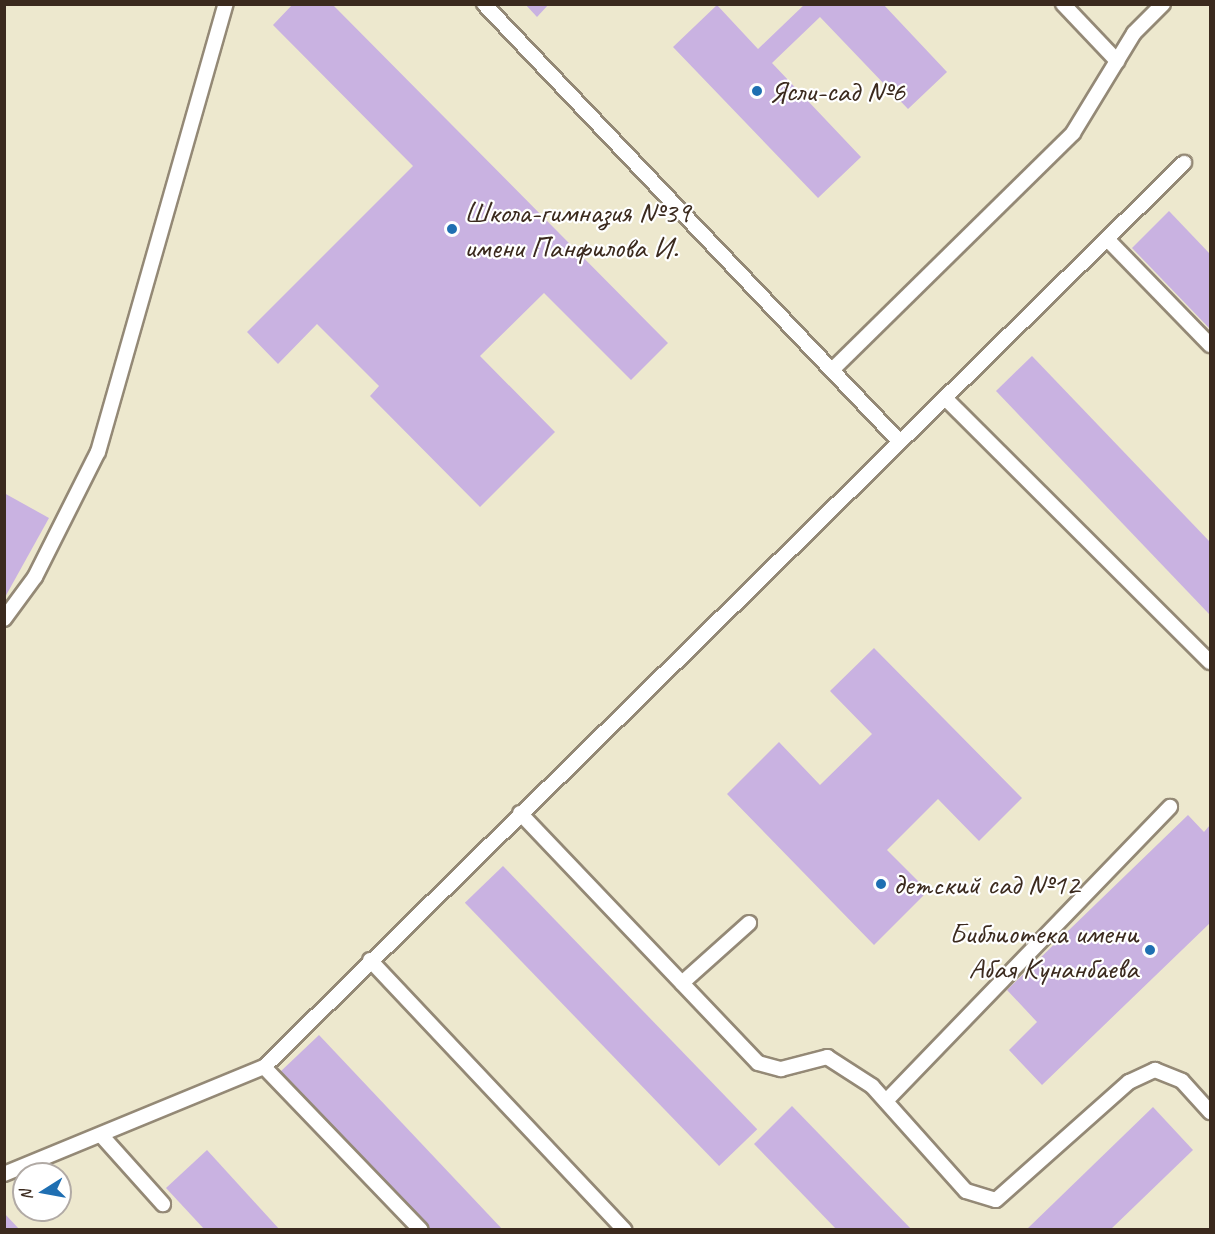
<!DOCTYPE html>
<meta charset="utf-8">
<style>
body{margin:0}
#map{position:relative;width:1215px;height:1234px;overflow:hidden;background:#ede8ce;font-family:Caveat,sans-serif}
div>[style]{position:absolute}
.building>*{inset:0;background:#c9b2e1;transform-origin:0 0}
.roads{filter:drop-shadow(2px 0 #948976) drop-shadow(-2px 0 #948976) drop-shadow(0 2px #948976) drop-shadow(0 -2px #948976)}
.service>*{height:14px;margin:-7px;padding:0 7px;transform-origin:7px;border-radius:7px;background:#fff}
.dots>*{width:16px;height:16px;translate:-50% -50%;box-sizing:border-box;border:3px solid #fff;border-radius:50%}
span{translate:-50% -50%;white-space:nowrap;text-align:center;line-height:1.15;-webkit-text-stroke:4.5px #fff;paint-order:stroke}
.poi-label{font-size:30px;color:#3b2a1e}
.left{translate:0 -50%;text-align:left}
.right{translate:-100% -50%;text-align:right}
.frame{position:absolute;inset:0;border:6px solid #3b2a1e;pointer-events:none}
.north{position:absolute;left:12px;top:1162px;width:60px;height:60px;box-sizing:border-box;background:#fff;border:2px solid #b1aaa5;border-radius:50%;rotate:259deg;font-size:16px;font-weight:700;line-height:24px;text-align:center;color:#3b2a1e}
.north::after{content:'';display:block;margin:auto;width:21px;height:27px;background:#1f6fb2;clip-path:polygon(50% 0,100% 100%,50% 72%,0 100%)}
</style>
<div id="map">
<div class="building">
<div style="clip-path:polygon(293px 4px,332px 4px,668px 343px,631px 380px,544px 293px,480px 356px,555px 432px,480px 507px,370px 396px,379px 386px,317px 324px,278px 364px,247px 332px,413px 166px,273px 25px)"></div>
<div style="clip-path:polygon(525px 4px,549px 4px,537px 17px)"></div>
<div style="clip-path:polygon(805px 4px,883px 4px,947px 72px,908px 109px,820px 17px,772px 63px,861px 157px,818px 198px,673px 47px,717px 5px,758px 49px)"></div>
<div style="clip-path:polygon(1169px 211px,1210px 254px,1210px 329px,1132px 248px)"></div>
<div style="clip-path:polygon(1032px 356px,1210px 542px,1210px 615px,996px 391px)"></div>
<div style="clip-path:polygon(4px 493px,49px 518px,4px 599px)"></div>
<div style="clip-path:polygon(874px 648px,1022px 798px,979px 841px,938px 799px,887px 850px,928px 891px,874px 945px,727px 794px,779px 742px,820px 785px,872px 734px,830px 691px)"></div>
<div style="clip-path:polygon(1188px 815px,1204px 832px,1210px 825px,1210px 923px,1042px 1085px,1009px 1050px,1037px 1022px,1007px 990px)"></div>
<div style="left:503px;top:866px;width:366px;height:53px;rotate:46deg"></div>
<div style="clip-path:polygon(319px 1035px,503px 1230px,429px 1230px,280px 1072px)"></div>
<div style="clip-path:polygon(792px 1106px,912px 1230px,837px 1230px,754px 1144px)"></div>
<div style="clip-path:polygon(1153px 1107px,1193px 1150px,1110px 1230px,1026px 1230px)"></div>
<div style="clip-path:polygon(207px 1150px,280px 1230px,205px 1230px,166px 1188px)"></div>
<div style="clip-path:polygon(4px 1213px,20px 1230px,4px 1230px)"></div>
</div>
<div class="roads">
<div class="service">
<div style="left:484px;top:4px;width:604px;rotate:46.48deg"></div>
<div style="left:1063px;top:4px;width:79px;rotate:46.5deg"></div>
<div style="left:1107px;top:239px;width:148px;rotate:45.8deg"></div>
<div style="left:832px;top:370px;width:338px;rotate:-44.5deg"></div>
<div style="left:1073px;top:133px;width:117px;rotate:-58.6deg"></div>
<div style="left:1134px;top:33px;width:41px;rotate:-45deg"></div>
<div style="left:945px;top:398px;width:374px;rotate:44.9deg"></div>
<div style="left:4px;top:619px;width:52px;rotate:-53.6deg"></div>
<div style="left:35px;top:577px;width:140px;rotate:-63.3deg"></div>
<div style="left:98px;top:452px;width:466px;rotate:-74.1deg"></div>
<div style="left:520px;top:813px;width:345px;rotate:46.4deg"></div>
<div style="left:758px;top:1063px;width:24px;rotate:15deg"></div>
<div style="left:781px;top:1069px;width:48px;rotate:-14.6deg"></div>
<div style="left:827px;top:1057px;width:54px;rotate:32.8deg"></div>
<div style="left:872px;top:1086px;width:141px;rotate:48.2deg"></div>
<div style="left:966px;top:1191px;width:31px;rotate:17deg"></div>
<div style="left:996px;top:1200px;width:178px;rotate:-41.6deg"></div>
<div style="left:1129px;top:1082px;width:29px;rotate:-25deg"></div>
<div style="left:1155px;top:1070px;width:29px;rotate:22deg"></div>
<div style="left:1182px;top:1081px;width:42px;rotate:47.9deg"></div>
<div style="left:370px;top:960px;width:371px;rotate:46.7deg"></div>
<div style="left:682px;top:983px;width:90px;rotate:-41.8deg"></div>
<div style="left:264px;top:1067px;width:226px;rotate:46.1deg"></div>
<div style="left:886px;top:1101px;width:409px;rotate:-46deg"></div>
<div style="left:101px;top:1135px;width:93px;rotate:48.1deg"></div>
<div style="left:4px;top:1174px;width:281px;rotate:-22.4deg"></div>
<div style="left:264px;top:1067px;width:1290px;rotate:-44.5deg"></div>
</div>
</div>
<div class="dots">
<div style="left:757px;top:91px;background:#1f6fb2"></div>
<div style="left:452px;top:229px;background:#1f6fb2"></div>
<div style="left:881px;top:884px;background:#1f6fb2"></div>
<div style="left:1150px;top:950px;background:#1f6fb2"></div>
</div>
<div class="poi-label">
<span class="left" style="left:769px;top:91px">Ясли-сад №6</span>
<span class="left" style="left:464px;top:229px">Школа-гимназия №39<br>имени Панфилова И.</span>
<span class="left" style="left:893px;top:884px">детский сад №12</span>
<span class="right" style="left:1138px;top:950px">Библиотека имени<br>Абая Кунанбаева</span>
</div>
<div class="frame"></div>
<div class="north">N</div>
</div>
